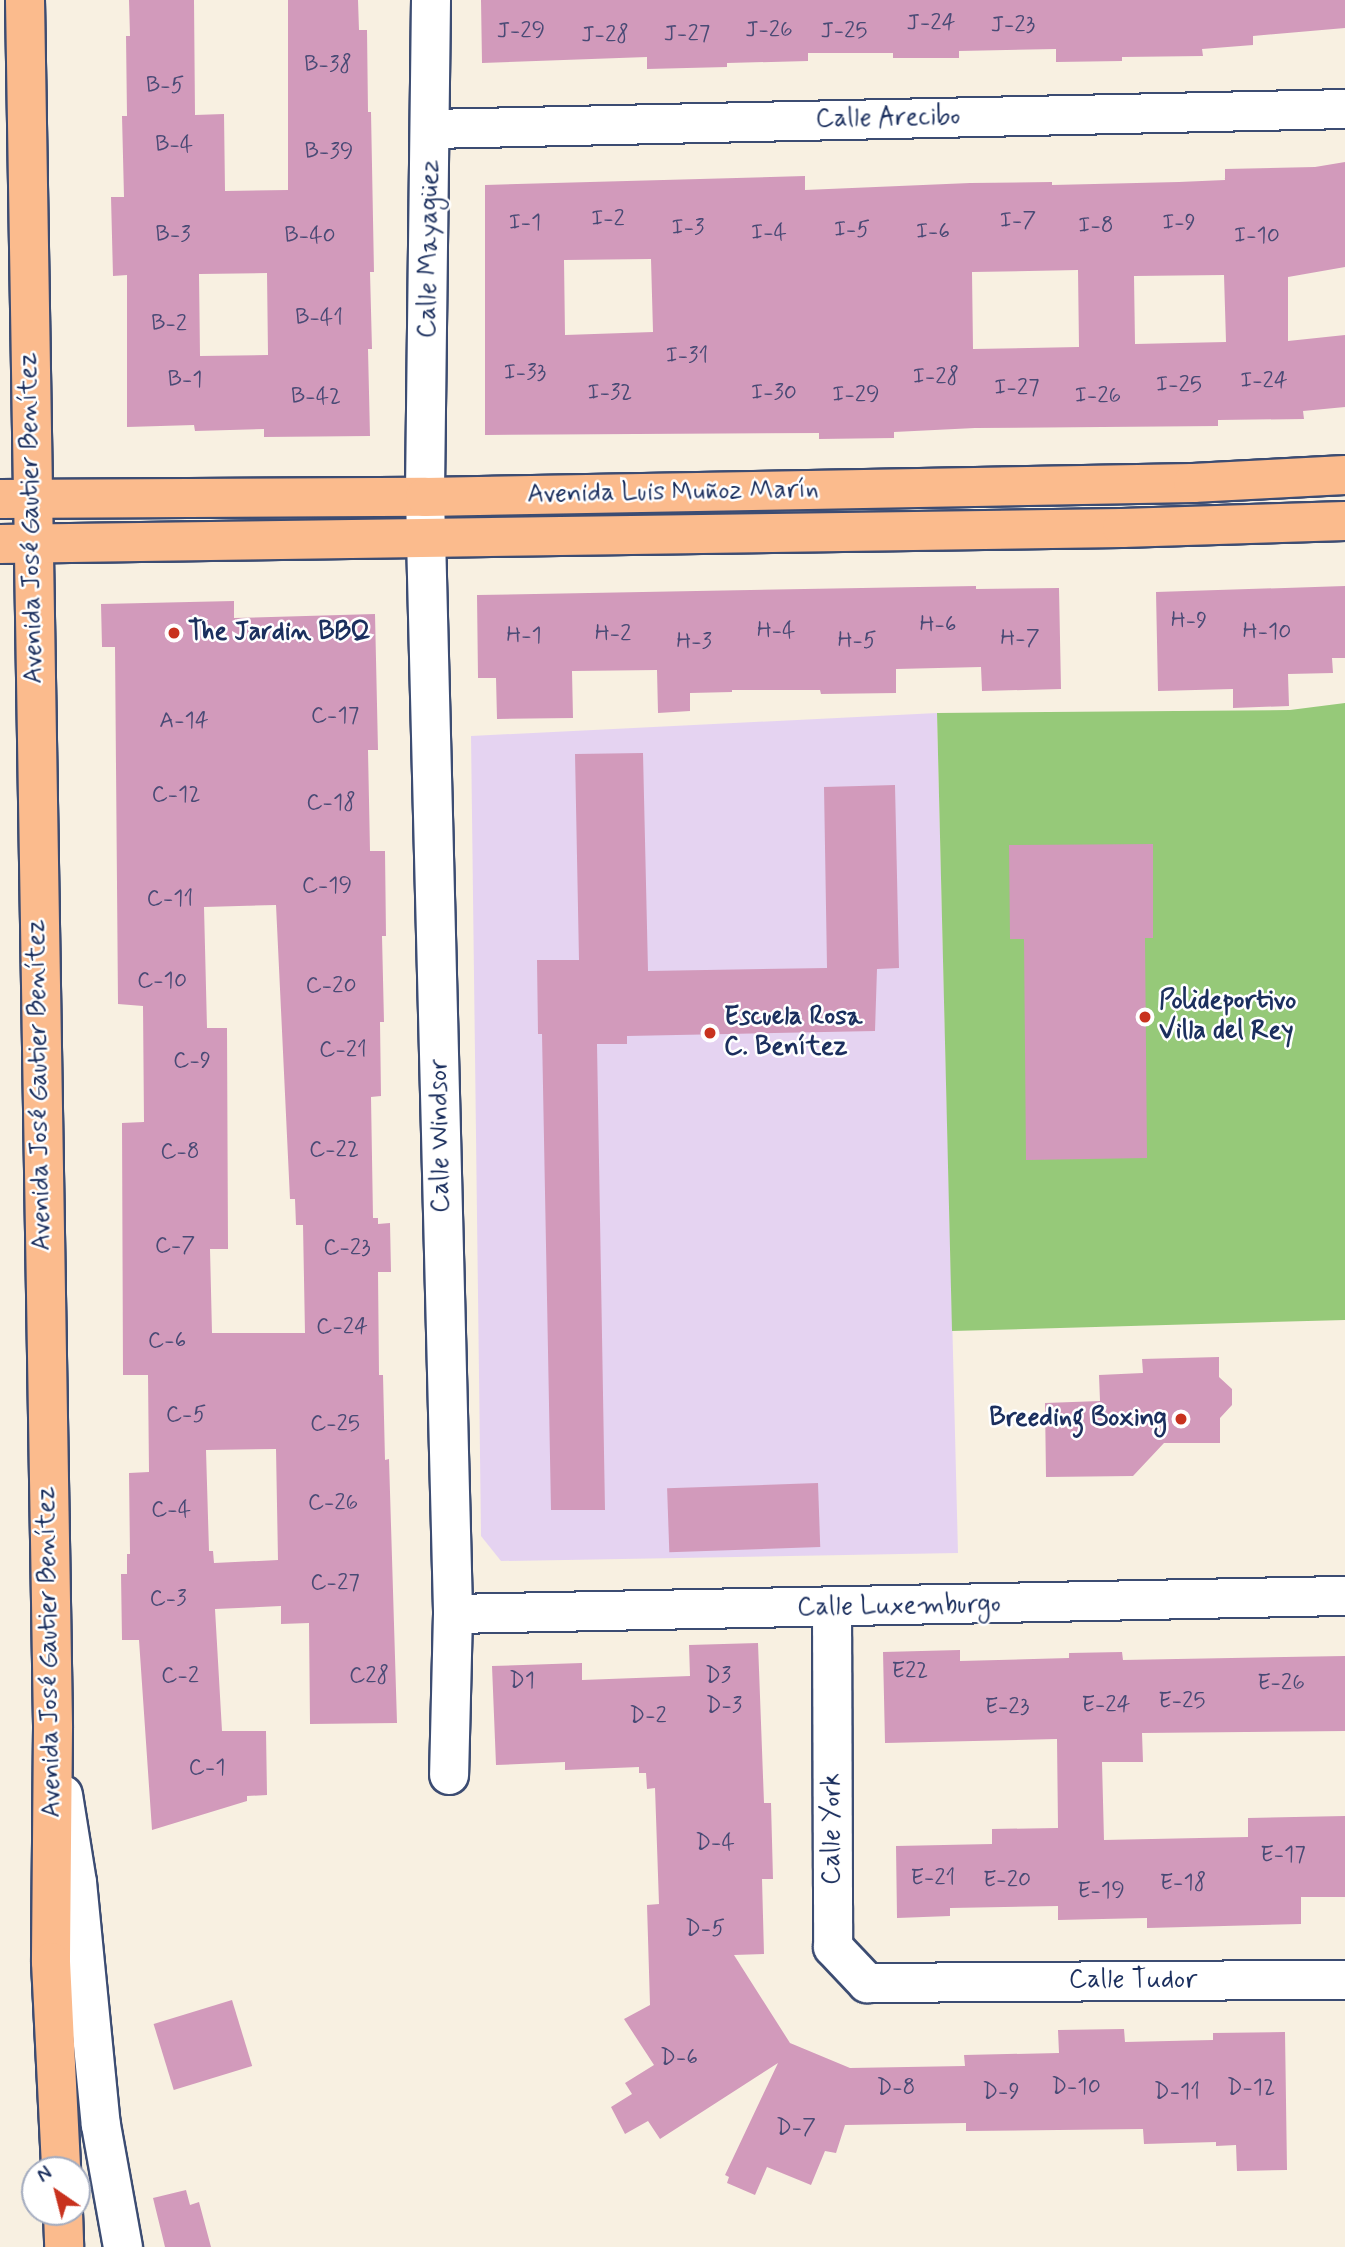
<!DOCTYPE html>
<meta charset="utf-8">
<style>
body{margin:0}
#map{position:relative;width:1345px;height:2247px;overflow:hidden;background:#f8f0e1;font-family:Mynerve,sans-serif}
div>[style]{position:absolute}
.built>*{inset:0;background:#e5d3f1}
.green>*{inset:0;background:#96c979}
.building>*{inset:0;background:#d29abb;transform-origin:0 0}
.roads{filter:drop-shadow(2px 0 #3c4c72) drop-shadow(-2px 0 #3c4c72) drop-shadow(0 2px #3c4c72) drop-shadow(0 -2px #3c4c72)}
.minor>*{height:38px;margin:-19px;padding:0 19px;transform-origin:19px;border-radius:19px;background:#fff}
.major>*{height:38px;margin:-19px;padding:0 19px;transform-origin:19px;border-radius:19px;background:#fbbb8d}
.dots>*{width:19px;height:19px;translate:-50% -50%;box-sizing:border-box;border:4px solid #fff;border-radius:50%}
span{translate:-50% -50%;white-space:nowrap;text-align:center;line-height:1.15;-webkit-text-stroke:5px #fff;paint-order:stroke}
.number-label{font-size:23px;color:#494a75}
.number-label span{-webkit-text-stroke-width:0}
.street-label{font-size:26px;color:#1b2f5e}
.poi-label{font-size:26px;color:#1b2f5e;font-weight:700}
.left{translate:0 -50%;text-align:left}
.right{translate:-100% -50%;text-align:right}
.north{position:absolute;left:21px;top:2156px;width:70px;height:70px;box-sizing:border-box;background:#fff;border:2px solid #a4acbf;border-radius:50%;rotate:325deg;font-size:19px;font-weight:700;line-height:28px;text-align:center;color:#1b2f5e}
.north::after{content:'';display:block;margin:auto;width:24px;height:32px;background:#c8321e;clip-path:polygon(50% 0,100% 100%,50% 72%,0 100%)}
</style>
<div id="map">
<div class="built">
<div style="clip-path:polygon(937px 713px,958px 1553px,501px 1561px,481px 1536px,471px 736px)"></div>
</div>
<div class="green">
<div style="clip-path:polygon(1345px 703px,1345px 1320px,952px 1331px,937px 713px,1290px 710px)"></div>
</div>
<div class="building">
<div style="clip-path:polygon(evenodd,129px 0,194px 0,195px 115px,224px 114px,225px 191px,288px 190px,288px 0,358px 0,359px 30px,367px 30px,368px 112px,371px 112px,374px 272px,370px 272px,372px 349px,368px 349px,370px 436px,264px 437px,264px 429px,195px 431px,194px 425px,127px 427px,127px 275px,113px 276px,111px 197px,124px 197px,122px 116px,127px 116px,126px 36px,130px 36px,129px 0,267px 273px,268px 355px,200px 356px,199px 274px,267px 273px)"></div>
<div style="clip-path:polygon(481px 0,1345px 0,1345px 28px,1253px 36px,1253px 45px,1202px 49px,1203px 56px,1122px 57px,1122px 61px,1056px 62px,1056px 49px,959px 51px,959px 58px,893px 58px,893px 53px,808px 53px,808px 61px,727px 63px,727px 67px,647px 69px,647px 57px,482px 63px)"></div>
<div style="clip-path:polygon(evenodd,1345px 162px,1345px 267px,1288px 277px,1288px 341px,1345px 335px,1345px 407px,1303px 411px,1304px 419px,1218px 420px,1218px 426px,975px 428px,894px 432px,894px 438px,819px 439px,819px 433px,485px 435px,485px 185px,805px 176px,805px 190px,970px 183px,1052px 182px,1052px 185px,1179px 182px,1225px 180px,1225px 169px,1315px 167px,1345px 162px,651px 259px,653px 332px,565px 335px,564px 260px,651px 259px,1345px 162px,1078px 270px,1079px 347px,973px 349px,972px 272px,1078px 270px,1345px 162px,1224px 275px,1226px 342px,1135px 344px,1134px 276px,1224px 275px)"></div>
<div style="clip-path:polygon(976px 586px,976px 589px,1059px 588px,1061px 689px,982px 691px,981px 667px,896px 669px,896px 693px,821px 694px,820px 690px,732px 690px,732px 692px,690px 693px,690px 711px,658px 713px,657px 670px,572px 671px,573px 718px,497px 719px,496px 678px,478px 678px,477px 595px)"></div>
<div style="clip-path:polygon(1345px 586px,1345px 658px,1332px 658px,1333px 673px,1288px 674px,1289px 706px,1233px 708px,1233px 689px,1158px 691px,1156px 592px)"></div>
<div style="clip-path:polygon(evenodd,234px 601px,234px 618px,375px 614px,378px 750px,368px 750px,370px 851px,385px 851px,386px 936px,382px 936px,384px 1022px,380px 1022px,381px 1096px,371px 1097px,373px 1218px,378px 1218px,378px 1224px,390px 1223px,391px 1272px,378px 1272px,379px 1375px,383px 1375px,385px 1460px,389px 1459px,397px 1723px,310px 1724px,309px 1623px,281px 1624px,281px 1606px,215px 1609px,222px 1731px,266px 1731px,267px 1795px,247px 1796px,247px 1801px,152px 1830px,139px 1640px,122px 1640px,121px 1574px,127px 1574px,127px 1554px,130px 1554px,129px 1473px,149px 1472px,148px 1375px,123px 1375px,122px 1123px,144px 1122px,143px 1006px,118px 1004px,115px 647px,102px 647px,101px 604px,234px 601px,276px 905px,290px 1199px,295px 1199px,296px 1225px,303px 1225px,305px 1333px,212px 1333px,210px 1249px,228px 1249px,227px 1028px,207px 1028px,204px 907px,276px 905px,234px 601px,276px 1449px,278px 1560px,214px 1563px,213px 1551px,209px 1551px,206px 1450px,276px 1449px)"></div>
<div style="clip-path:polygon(643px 753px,648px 971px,827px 968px,824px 787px,895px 785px,899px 968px,877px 969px,875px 1031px,627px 1036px,627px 1044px,597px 1044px,605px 1510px,551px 1510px,542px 1034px,538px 1034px,537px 960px,579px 960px,575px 754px)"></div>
<div style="clip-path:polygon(1153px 844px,1153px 938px,1145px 938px,1147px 1158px,1026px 1160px,1024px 939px,1010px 939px,1009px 845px)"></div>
<div style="clip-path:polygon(1219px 1357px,1219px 1377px,1232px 1389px,1232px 1405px,1220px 1418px,1220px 1443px,1164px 1443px,1133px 1476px,1046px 1477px,1045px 1403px,1100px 1401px,1099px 1375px,1143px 1373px,1142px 1359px)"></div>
<div style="left:818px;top:1483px;width:64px;height:151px;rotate:88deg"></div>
<div style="clip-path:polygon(758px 1643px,764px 1803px,771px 1803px,773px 1879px,762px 1879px,764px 1954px,734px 1955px,790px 2043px,850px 2068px,965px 2066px,964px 2055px,1059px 2053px,1058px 2030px,1124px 2029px,1125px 2042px,1213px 2040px,1213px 2033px,1285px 2032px,1287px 2170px,1237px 2171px,1236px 2145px,1216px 2146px,1216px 2142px,1144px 2144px,1143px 2129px,966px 2131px,966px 2123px,845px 2125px,836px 2153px,825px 2151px,811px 2185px,767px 2167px,755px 2195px,727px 2183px,729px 2177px,725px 2175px,778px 2063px,660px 2139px,648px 2121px,625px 2134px,611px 2107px,632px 2094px,625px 2083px,654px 2065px,624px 2019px,650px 2005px,647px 1905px,659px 1904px,655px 1788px,647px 1789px,646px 1773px,639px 1773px,639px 1767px,565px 1770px,565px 1762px,496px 1765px,492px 1666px,582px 1663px,582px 1680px,690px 1676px,689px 1645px)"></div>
<div style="clip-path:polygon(960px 1650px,960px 1661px,1069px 1658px,1069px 1653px,1122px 1652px,1123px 1660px,1345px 1656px,1345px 1731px,1142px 1733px,1143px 1762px,1102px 1762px,1104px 1840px,1248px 1837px,1248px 1818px,1345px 1816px,1345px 1897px,1301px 1897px,1301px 1924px,1147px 1928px,1147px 1918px,1058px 1920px,1058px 1906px,950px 1908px,950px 1916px,897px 1918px,896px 1846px,992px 1844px,992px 1829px,1058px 1828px,1057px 1739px,885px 1743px,883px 1652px)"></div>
<div style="left:232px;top:2000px;width:69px;height:82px;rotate:73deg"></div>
<div style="clip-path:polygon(186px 2190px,190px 2205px,199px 2202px,211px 2247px,165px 2247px,153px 2198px)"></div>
</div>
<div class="roads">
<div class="minor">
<div style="left:431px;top:0;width:497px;rotate:90.7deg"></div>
<div style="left:425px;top:497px;width:1117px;rotate:88.56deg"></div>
<div style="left:453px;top:1614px;width:161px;rotate:91.4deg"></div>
<div style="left:431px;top:129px;width:914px;rotate:-1.25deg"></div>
<div style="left:832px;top:1608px;width:339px;rotate:89.8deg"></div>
<div style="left:833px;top:1947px;width:50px;rotate:46.6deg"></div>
<div style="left:867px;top:1983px;width:478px;rotate:-0.4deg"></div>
<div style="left:453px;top:1614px;width:892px;rotate:-1.16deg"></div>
<div style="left:63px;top:1795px;width:88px;rotate:80.9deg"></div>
<div style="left:77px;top:1882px;width:244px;rotate:84.4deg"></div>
<div style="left:101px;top:2125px;width:124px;rotate:79.8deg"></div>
</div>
<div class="major">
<div style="left:25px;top:0;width:1728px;rotate:89.07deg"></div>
<div style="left:53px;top:1728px;width:234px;rotate:90.5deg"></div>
<div style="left:51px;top:1962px;width:208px;rotate:87.2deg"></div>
<div style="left:0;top:499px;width:425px;rotate:-0.3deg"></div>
<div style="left:425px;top:497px;width:768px;rotate:-1.04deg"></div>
<div style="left:1193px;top:483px;width:152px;rotate:-3deg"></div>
<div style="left:0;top:544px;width:1122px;rotate:-0.82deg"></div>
<div style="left:1122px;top:528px;width:223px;rotate:-1.8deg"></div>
<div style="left:63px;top:2212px;width:35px;rotate:88deg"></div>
</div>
</div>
<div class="dots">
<div style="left:174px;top:633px;background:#c8321e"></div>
<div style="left:1145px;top:1017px;background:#c8321e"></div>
<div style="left:710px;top:1033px;background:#c8321e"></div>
<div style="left:1181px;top:1419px;background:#c8321e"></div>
</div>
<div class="number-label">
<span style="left:931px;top:23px">J-24</span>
<span style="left:1013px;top:25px">J-23</span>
<span style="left:769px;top:30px">J-26</span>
<span style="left:521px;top:31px">J-29</span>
<span style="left:844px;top:31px">J-25</span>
<span style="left:687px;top:34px">J-27</span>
<span style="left:605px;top:35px">J-28</span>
<span style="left:328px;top:65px">B-38</span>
<span style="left:165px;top:86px">B-5</span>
<span style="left:174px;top:145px">B-4</span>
<span style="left:329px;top:152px">B-39</span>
<span style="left:608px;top:219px">I-2</span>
<span style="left:1018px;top:221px">I-7</span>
<span style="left:525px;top:223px">I-1</span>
<span style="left:1179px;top:223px">I-9</span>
<span style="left:1096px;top:226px">I-8</span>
<span style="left:688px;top:228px">I-3</span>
<span style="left:852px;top:230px">I-5</span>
<span style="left:933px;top:232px">I-6</span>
<span style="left:769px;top:233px">I-4</span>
<span style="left:173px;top:235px">B-3</span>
<span style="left:310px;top:236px">B-40</span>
<span style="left:1257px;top:236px">I-10</span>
<span style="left:319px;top:318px">B-41</span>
<span style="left:169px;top:324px">B-2</span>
<span style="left:687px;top:356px">I-31</span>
<span style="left:525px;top:373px">I-33</span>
<span style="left:936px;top:377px">I-28</span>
<span style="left:185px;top:380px">B-1</span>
<span style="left:1264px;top:381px">I-24</span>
<span style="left:1179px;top:385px">I-25</span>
<span style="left:1017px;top:388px">I-27</span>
<span style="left:610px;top:393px">I-32</span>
<span style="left:774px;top:393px">I-30</span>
<span style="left:856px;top:395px">I-29</span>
<span style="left:1098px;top:396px">I-26</span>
<span style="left:316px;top:397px">B-42</span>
<span style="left:1189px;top:621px">H-9</span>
<span style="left:938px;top:625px">H-6</span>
<span style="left:776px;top:631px">H-4</span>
<span style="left:1267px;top:632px">H-10</span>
<span style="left:613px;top:634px">H-2</span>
<span style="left:524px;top:636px">H-1</span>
<span style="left:1020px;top:639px">H-7</span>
<span style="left:857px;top:641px">H-5</span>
<span style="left:694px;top:642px">H-3</span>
<span style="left:335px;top:716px">C-17</span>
<span style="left:184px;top:721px">A-14</span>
<span style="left:176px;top:795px">C-12</span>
<span style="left:331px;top:803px">C-18</span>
<span style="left:327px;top:886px">C-19</span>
<span style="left:170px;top:899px">C-11</span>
<span style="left:162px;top:981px">C-10</span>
<span style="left:331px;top:986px">C-20</span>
<span style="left:343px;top:1050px">C-21</span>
<span style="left:192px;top:1061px">C-9</span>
<span style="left:334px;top:1150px">C-22</span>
<span style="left:180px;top:1152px">C-8</span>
<span style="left:175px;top:1246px">C-7</span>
<span style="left:347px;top:1248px">C-23</span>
<span style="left:342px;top:1327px">C-24</span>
<span style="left:167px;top:1341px">C-6</span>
<span style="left:186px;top:1415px">C-5</span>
<span style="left:335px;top:1424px">C-25</span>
<span style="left:333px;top:1503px">C-26</span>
<span style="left:171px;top:1510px">C-4</span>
<span style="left:335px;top:1583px">C-27</span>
<span style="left:168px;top:1599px">C-3</span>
<span style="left:910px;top:1671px">E22</span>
<span style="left:180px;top:1676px">C-2</span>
<span style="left:369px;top:1676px">C28</span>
<span style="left:718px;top:1676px">D3</span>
<span style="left:522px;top:1681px">D1</span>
<span style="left:1281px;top:1683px">E-26</span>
<span style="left:1182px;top:1701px">E-25</span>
<span style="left:1106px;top:1705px">E-24</span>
<span style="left:724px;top:1706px">D-3</span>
<span style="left:1007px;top:1707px">E-23</span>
<span style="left:648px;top:1716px">D-2</span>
<span style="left:207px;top:1768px">C-1</span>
<span style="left:715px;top:1843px">D-4</span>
<span style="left:1283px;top:1855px">E-17</span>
<span style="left:933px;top:1878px">E-21</span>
<span style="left:1007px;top:1880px">E-20</span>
<span style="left:1183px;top:1883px">E-18</span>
<span style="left:1101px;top:1891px">E-19</span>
<span style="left:705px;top:1929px">D-5</span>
<span style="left:679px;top:2058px">D-6</span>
<span style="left:1076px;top:2087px">D-10</span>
<span style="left:896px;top:2088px">D-8</span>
<span style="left:1251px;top:2088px">D-12</span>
<span style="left:1001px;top:2092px">D-9</span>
<span style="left:1177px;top:2092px">D-11</span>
<span style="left:796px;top:2128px">D-7</span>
</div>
<div class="street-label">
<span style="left:888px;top:119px;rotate:-1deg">Calle Arecibo</span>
<span style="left:430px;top:249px;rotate:-89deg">Calle Mayagüez</span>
<span style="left:673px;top:493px;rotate:-1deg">Avenida Luis Muñoz Marín</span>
<span style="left:32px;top:518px;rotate:-91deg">Avenida José Gautier Benítez</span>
<span style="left:40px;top:1085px;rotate:-91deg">Avenida José Gautier Benítez</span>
<span style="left:441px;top:1136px;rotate:-91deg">Calle Windsor</span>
<span style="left:899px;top:1607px;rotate:-1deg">Calle Luxemburgo</span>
<span style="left:50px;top:1652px;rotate:-91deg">Avenida José Gautier Benítez</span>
<span style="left:833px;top:1829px;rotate:-90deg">Calle York</span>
<span style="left:1133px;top:1981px">Calle Tudor</span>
</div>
<div class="poi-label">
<span class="left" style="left:188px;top:633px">The Jardin BBQ</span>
<span class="left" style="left:1159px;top:1017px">Polideportivo<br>Villa del Rey</span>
<span class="left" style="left:724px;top:1033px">Escuela Rosa<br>C. Benítez</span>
<span class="right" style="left:1167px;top:1419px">Breeding Boxing</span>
</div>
<div class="north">N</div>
</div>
